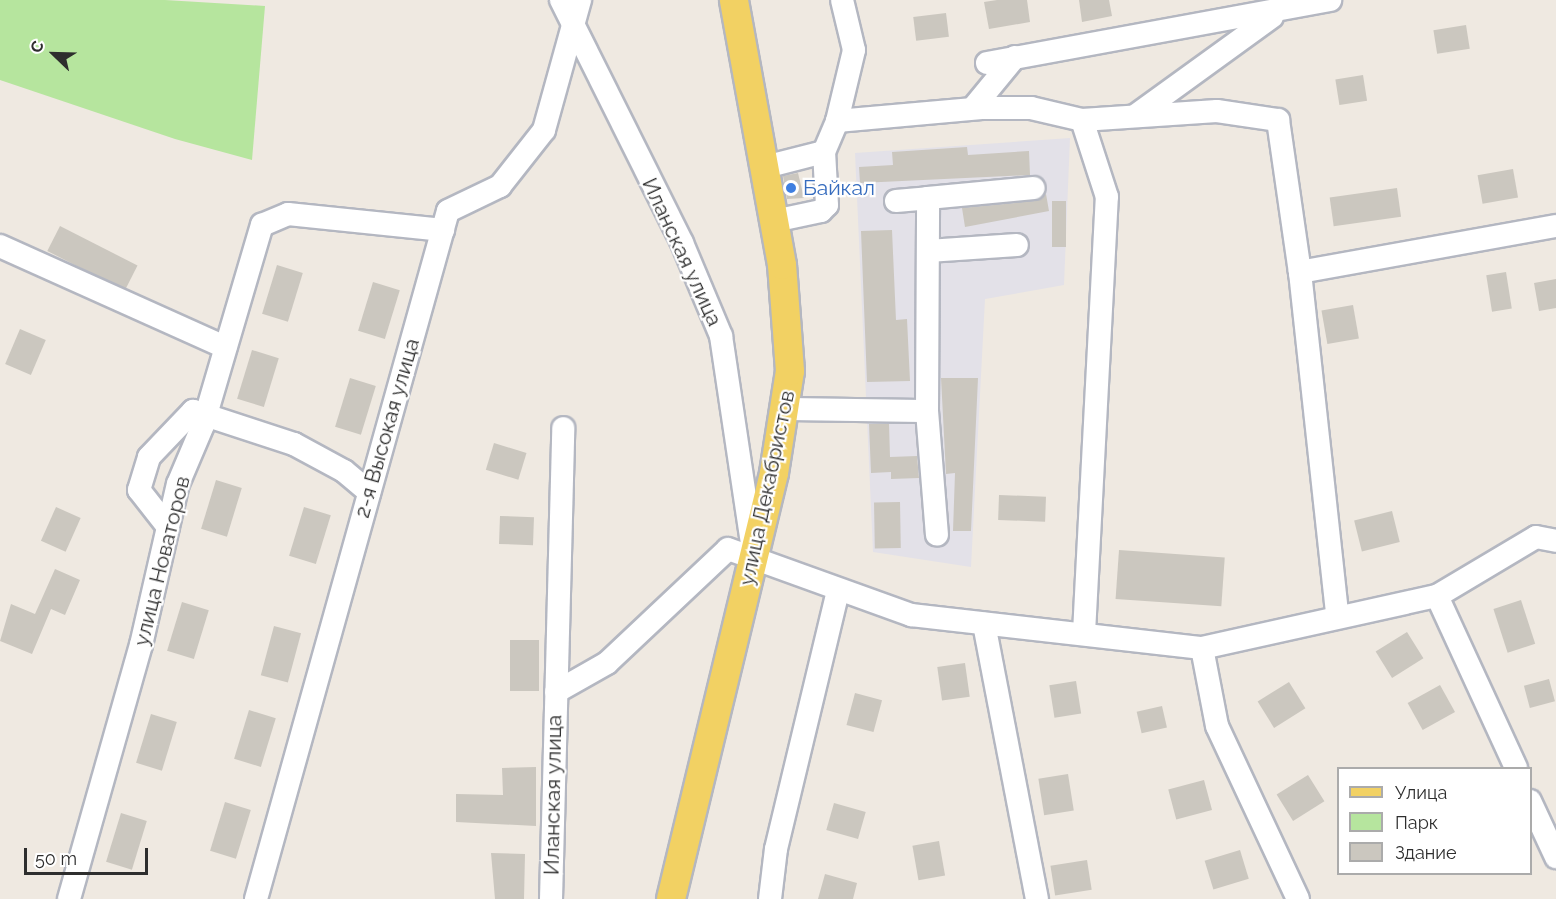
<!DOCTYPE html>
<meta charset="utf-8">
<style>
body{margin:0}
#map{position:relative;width:1556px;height:899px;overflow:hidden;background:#efe9e1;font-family:Raleway,sans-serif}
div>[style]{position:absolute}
.industrial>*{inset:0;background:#e3e1e8}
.green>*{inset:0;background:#b6e59e}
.building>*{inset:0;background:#cbc7bf;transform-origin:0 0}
.roads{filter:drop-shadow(2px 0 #b4b7c1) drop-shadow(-2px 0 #b4b7c1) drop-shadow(0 2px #b4b7c1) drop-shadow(0 -2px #b4b7c1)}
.minor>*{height:22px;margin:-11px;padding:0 11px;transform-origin:11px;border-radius:11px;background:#fff}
.major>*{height:28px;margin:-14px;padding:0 14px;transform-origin:14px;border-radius:14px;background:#f2d163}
.dots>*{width:16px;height:16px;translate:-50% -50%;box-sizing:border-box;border:3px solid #fff;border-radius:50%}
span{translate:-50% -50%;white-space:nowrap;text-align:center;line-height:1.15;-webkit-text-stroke:4.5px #fff;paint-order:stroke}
.shop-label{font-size:21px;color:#366cbe}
.left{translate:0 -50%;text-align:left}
.street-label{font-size:21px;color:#2e2e2e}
.legend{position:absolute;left:1337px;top:767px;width:195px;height:108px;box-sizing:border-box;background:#fff;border:2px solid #ababab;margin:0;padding:8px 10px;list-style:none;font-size:18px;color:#2e2e2e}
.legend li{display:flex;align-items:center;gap:12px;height:30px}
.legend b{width:30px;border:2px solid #ababab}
.north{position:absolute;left:24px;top:24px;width:60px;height:60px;-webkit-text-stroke:4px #fff;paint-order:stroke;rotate:293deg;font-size:16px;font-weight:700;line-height:24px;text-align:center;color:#2e2e2e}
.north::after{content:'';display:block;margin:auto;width:21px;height:27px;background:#2e2e2e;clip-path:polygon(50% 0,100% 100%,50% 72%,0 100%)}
.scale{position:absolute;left:24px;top:848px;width:124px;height:27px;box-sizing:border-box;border:3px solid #2e2e2e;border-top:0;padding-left:8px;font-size:18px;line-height:21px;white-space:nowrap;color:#2e2e2e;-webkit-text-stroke:4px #fff;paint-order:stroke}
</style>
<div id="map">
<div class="industrial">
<div style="clip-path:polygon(1070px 138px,1064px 285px,985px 299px,971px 567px,873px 552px,855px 153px)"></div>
</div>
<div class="green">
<div style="clip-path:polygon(0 0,165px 0,265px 6px,252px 160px,175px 139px,0 80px)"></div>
</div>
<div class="building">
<div style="clip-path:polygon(997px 0,1027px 0,1030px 22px,989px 29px,984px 2px)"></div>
<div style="clip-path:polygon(1079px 0,1109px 0,1112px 16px,1082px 22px)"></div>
<div style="left:946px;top:13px;width:24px;height:33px;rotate:83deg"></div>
<div style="left:1466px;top:25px;width:24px;height:33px;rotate:81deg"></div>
<div style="left:1363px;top:75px;width:26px;height:28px;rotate:81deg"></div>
<div style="clip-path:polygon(967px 147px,968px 155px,1029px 151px,1030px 175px,860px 183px,859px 167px,893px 165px,892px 152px)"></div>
<div style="left:1513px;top:169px;width:29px;height:36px;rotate:80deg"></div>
<div style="clip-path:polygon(798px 173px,804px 198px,787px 199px,783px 176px)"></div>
<div style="left:1397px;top:188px;width:29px;height:68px;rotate:82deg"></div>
<div style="clip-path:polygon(1046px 194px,1049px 211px,965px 227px,962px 208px,1035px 201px)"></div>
<div style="left:1052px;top:201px;width:14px;height:46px"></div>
<div style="left:60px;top:226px;width:87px;height:28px;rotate:27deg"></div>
<div style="clip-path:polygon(892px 230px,896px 320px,907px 319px,910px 381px,867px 382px,861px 231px)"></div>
<div style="left:277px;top:265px;width:27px;height:51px;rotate:17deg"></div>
<div style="left:1506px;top:272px;width:37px;height:20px;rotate:81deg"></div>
<div style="clip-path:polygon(1556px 279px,1556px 308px,1539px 311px,1534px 283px)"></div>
<div style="left:373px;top:282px;width:28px;height:51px;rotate:17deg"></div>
<div style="left:1353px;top:305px;width:34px;height:32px;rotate:80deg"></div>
<div style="left:20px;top:329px;width:28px;height:38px;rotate:23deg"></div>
<div style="left:252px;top:350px;width:28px;height:51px;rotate:17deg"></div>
<div style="left:350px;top:378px;width:27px;height:51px;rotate:17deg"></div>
<div style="clip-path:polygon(941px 378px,978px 378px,971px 531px,953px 531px,955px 473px,946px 474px)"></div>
<div style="clip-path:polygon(869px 424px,889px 424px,890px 457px,917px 456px,919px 478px,891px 479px,891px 472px,871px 473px)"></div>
<div style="left:494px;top:443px;width:34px;height:28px;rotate:17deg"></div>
<div style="left:216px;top:480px;width:27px;height:51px;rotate:17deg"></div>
<div style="left:999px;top:495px;width:47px;height:25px;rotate:2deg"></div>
<div style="left:900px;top:502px;width:46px;height:26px;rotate:89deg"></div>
<div style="left:56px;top:507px;width:27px;height:37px;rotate:24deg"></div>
<div style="left:304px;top:507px;width:28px;height:51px;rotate:17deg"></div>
<div style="left:1392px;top:511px;width:32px;height:39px;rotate:76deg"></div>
<div style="left:500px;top:516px;width:34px;height:28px;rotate:2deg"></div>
<div style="left:1119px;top:550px;width:106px;height:49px;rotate:4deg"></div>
<div style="clip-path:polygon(55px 569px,80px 580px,65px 615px,51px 609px,32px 654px,0 641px,11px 604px,35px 614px)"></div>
<div style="left:1521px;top:600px;width:46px;height:29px;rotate:72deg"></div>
<div style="left:182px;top:602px;width:28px;height:51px;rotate:17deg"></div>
<div style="left:274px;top:626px;width:28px;height:51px;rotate:15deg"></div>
<div style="left:1407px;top:632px;width:31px;height:37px;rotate:58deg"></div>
<div style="left:510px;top:640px;width:29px;height:51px"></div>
<div style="left:965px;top:663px;width:34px;height:28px;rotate:82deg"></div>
<div style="left:1549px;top:679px;width:23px;height:26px;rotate:75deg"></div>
<div style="left:1076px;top:681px;width:33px;height:27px;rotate:81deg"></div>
<div style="left:1289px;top:682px;width:31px;height:37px;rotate:58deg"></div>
<div style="left:1440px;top:685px;width:31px;height:37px;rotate:61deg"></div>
<div style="left:855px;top:693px;width:28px;height:33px;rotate:15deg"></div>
<div style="left:1162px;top:706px;width:22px;height:26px;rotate:77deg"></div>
<div style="left:249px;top:710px;width:28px;height:51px;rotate:17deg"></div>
<div style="left:151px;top:714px;width:27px;height:51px;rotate:17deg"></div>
<div style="clip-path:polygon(536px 767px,536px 826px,456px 822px,456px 794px,503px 795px,502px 768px)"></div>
<div style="left:1068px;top:774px;width:37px;height:30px;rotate:81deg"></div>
<div style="left:1308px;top:775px;width:31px;height:37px;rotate:58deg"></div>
<div style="left:1204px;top:780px;width:31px;height:37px;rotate:75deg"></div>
<div style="left:225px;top:802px;width:27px;height:51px;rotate:17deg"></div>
<div style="left:834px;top:803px;width:33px;height:28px;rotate:16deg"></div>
<div style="left:121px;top:813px;width:27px;height:51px;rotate:17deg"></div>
<div style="left:939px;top:841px;width:35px;height:27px;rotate:80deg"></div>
<div style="left:1240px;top:850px;width:30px;height:37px;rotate:73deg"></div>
<div style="clip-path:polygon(491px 853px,525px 854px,524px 899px,495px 899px)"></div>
<div style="left:1087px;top:860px;width:30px;height:37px;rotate:81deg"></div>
<div style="clip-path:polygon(825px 874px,857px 883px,853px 899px,818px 899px)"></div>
</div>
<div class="roads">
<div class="minor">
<div style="left:561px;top:0;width:271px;rotate:63.5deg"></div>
<div style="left:682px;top:243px;width:101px;rotate:67.2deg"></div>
<div style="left:721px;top:336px;width:215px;rotate:81.5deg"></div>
<div style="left:987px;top:63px;width:349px;rotate:-10.4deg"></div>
<div style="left:973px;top:108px;width:66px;rotate:-50.5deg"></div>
<div style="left:1135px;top:116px;width:169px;rotate:-35.9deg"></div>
<div style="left:837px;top:121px;width:73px;rotate:-76.5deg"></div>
<div style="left:854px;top:50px;width:51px;rotate:-103.5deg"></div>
<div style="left:765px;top:167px;width:61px;rotate:-14.3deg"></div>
<div style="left:824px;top:152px;width:34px;rotate:-67deg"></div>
<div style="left:837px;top:121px;width:148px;rotate:-5.1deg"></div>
<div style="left:984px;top:108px;width:47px"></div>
<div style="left:1031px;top:108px;width:52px;rotate:13.2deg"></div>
<div style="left:896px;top:201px;width:32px;rotate:-5deg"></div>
<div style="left:774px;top:221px;width:48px;rotate:-12deg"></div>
<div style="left:821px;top:211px;width:8px;rotate:-45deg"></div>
<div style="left:827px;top:205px;width:53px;rotate:-93.2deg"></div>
<div style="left:0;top:246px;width:247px;rotate:24.2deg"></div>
<div style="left:928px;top:251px;width:89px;rotate:-3.9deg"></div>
<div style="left:1300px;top:272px;width:260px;rotate:-10.2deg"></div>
<div style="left:784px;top:409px;width:143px;rotate:0.8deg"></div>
<div style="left:927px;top:411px;width:213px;rotate:-89.7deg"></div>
<div style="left:928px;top:198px;width:106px;rotate:-5.4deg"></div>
<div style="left:927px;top:411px;width:124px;rotate:85.4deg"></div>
<div style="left:168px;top:527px;width:47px;rotate:-128.1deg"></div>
<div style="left:139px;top:490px;width:34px;rotate:-73deg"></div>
<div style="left:149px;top:457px;width:64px;rotate:-46.3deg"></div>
<div style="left:193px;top:411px;width:106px;rotate:18.1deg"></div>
<div style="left:294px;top:444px;width:57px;rotate:28.4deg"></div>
<div style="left:344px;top:471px;width:33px;rotate:40deg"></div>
<div style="left:1437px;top:596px;width:189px;rotate:65.3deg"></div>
<div style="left:984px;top:624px;width:280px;rotate:79.1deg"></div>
<div style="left:1084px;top:633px;width:437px;rotate:-87deg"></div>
<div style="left:1107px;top:197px;width:81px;rotate:-108deg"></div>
<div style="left:1082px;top:120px;width:135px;rotate:-3.8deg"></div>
<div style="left:1217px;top:111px;width:62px;rotate:8.4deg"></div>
<div style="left:1278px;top:120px;width:154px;rotate:81.8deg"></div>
<div style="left:1300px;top:272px;width:344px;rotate:83.8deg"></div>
<div style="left:1202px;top:648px;width:79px;rotate:79.1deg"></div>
<div style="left:1217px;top:726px;width:191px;rotate:64.9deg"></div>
<div style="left:556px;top:692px;width:59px;rotate:-29.6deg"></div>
<div style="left:607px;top:663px;width:166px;rotate:-43.3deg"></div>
<div style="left:728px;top:549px;width:195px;rotate:19.8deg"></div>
<div style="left:911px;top:615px;width:293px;rotate:6.5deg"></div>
<div style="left:1202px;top:648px;width:241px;rotate:-12.5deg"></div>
<div style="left:1437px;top:596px;width:115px;rotate:-30.8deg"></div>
<div style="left:1536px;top:537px;width:20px;rotate:11deg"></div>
<div style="left:1530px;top:801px;width:62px;rotate:65.1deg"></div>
<div style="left:69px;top:899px;width:264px;rotate:-74.2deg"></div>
<div style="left:141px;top:645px;width:165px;rotate:-77.1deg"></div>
<div style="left:178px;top:484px;width:64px;rotate:-67deg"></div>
<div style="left:203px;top:425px;width:209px;rotate:-73.6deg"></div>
<div style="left:262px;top:225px;width:28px;rotate:-23deg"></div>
<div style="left:288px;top:214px;width:156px;rotate:5.9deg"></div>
<div style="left:256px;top:899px;width:714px;rotate:-74.41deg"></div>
<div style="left:448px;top:211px;width:58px;rotate:-25.7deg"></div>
<div style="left:500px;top:186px;width:71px;rotate:-51.8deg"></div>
<div style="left:544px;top:130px;width:135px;rotate:-74.5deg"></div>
<div style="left:551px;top:899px;width:471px;rotate:-88.5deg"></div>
<div style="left:770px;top:899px;width:50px;rotate:-83.2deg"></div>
<div style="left:776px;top:849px;width:265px;rotate:-76.5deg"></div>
</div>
<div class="major">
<div style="left:671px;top:899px;width:438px;rotate:-76.4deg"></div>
<div style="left:774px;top:473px;width:103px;rotate:-81.1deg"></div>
<div style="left:790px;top:371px;width:106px;rotate:-94.3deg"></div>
<div style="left:782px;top:265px;width:269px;rotate:-100.3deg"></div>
</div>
</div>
<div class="dots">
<div style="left:791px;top:188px;background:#3f7fe0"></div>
</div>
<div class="shop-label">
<span class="left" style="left:803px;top:188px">Байкал</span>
</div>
<div class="street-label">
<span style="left:682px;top:252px;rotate:65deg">Иланская улица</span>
<span style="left:387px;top:428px;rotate:-74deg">2-я Высокая улица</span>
<span style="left:767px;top:488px;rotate:-78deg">улица Декабристов</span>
<span style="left:162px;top:561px;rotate:-76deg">улица Новаторов</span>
<span style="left:553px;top:795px;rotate:-89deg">Иланская улица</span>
</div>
<ul class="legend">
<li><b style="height:8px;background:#f2d163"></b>Улица</li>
<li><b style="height:16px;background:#b6e59e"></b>Парк</li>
<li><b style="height:16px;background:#cbc7bf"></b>Здание</li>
</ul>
<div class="north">С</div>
<div class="scale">50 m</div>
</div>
